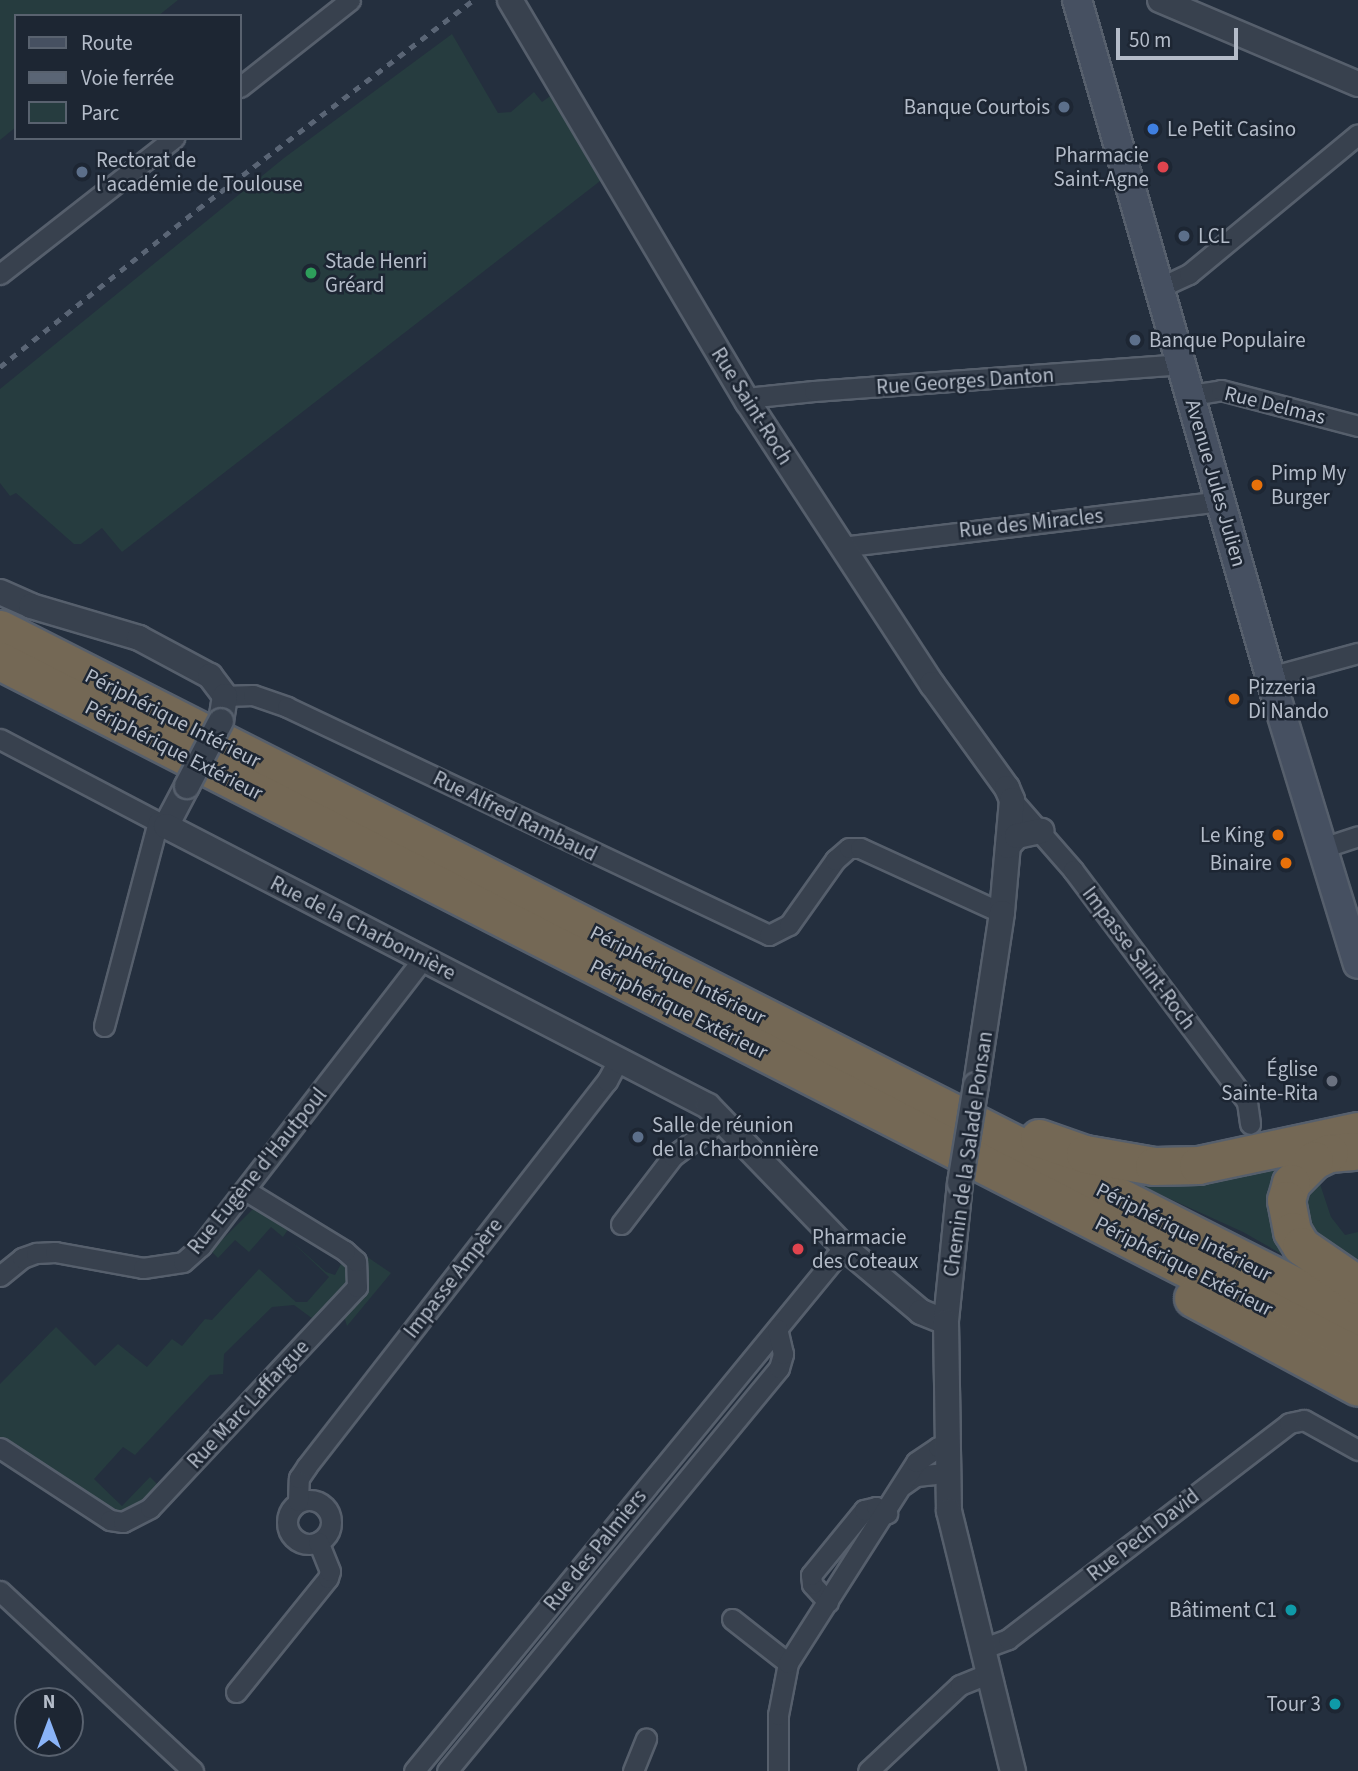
<!DOCTYPE html>
<meta charset="utf-8">
<style>
body{margin:0}
#map{position:relative;width:1358px;height:1771px;overflow:hidden;background:#242f3e;font-family:"Source Sans 3",sans-serif}
div>[style]{position:absolute}
.green>*{inset:0;background:#263c3f}
.roads{filter:drop-shadow(2px 0 #565f6c) drop-shadow(-2px 0 #565f6c) drop-shadow(0 2px #565f6c) drop-shadow(0 -2px #565f6c)}
.minor>*{height:19px;margin:-9.5px;padding:0 9.5px;transform-origin:9.5px;border-radius:9.5px;background:#38414e}
.minor>.ring{margin:-9.5px;padding:0;box-sizing:content-box;background:none;border:19px solid #38414e;border-radius:50%}
.tertiary>*{height:24px;margin:-12px;padding:0 12px;transform-origin:12px;border-radius:12px;background:#38414e}
.secondary>*{height:28px;margin:-14px;padding:0 14px;transform-origin:14px;border-radius:14px;background:#465061}
.motorway>*{height:37px;margin:-18.5px;padding:0 18.5px;transform-origin:18.5px;border-radius:18.5px;background:#746855}
.rail>*{height:5px;margin-top:-2.5px;transform-origin:0;background:repeating-linear-gradient(90deg,#5a6575 0 7px,transparent 0 14px)}
.bridges{filter:drop-shadow(2px 0 #565f6c) drop-shadow(-2px 0 #565f6c) drop-shadow(0 2px #565f6c) drop-shadow(0 -2px #565f6c)}
.tertiary-bridge>*{height:24px;margin:-12px;padding:0 12px;transform-origin:12px;border-radius:12px;background:#38414e}
.dots>*{width:19px;height:19px;translate:-50% -50%;box-sizing:border-box;border:4px solid #1d2633;border-radius:50%}
span{translate:-50% -50%;white-space:nowrap;text-align:center;line-height:1.15;-webkit-text-stroke:5px #1d2633;paint-order:stroke}
.poi-label{font-size:21px;color:#b4bcc9}
.right{translate:-100% -50%;text-align:right}
.left{translate:0 -50%;text-align:left}
.street-label{font-size:21px;color:#b4bcc9}
.legend{position:absolute;left:14px;top:14px;width:228px;height:126px;box-sizing:border-box;background:#1d2633;border:2px solid #59626f;margin:0;padding:9px 12px;list-style:none;font-size:21px;color:#b4bcc9}
.legend li{display:flex;align-items:center;gap:14px;height:35px}
.legend b{width:35px;border:2px solid #59626f}
.north{position:absolute;left:14px;top:1687px;width:70px;height:70px;box-sizing:border-box;background:#1d2633;border:2px solid #59626f;border-radius:50%;rotate:0deg;font-size:19px;font-weight:700;line-height:28px;text-align:center;color:#b4bcc9}
.north::after{content:'';display:block;margin:auto;width:24px;height:32px;background:#8ab4f8;clip-path:polygon(50% 0,100% 100%,50% 72%,0 100%)}
.scale{position:absolute;left:1116px;top:28px;width:122px;height:32px;box-sizing:border-box;border:4px solid #b4bcc9;border-top:0;padding-left:9px;font-size:21px;line-height:24px;white-space:nowrap;color:#b4bcc9;-webkit-text-stroke:5px #1d2633;paint-order:stroke}
</style>
<div id="map">
<div class="green">
<div style="clip-path:polygon(0 0,178px 0,158px 16px,16px 16px,16px 127px,0 140px)"></div>
<div style="clip-path:polygon(452px 34px,498px 113px,511px 112px,534px 92px,542px 102px,553px 94px,604px 178px,122px 552px,102px 528px,81px 544px,74px 544px,16px 493px,10px 496px,0 483px,0 389px,284px 158px)"></div>
<div style="clip-path:polygon(1277px 1155px,1287px 1171px,1329px 1281px,1243px 1232px,1113px 1173px)"></div>
<div style="clip-path:polygon(1319px 1181px,1331px 1217px,1345px 1235px,1358px 1232px,1358px 1271px,1314px 1240px,1297px 1197px)"></div>
<div style="clip-path:polygon(253px 1209px,289px 1228px,283px 1237px,271px 1227px,249px 1252px,235px 1240px,218px 1258px,211px 1251px)"></div>
<div style="clip-path:polygon(291px 1241px,326px 1272px,335px 1275px,341px 1264px,346px 1266px,346px 1285px,313px 1319px,294px 1305px,272px 1307px,224px 1354px,223px 1374px,210px 1375px,135px 1455px,123px 1447px,94px 1479px,122px 1506px,150px 1477px,158px 1485px,131px 1511px,115px 1511px,71px 1486px,0 1437px,0 1384px,56px 1327px,95px 1366px,118px 1344px,147px 1367px,172px 1339px,182px 1346px,205px 1319px,212px 1320px,259px 1269px,296px 1302px,307px 1302px,329px 1277px)"></div>
<div style="clip-path:polygon(354px 1248px,391px 1273px,347px 1326px,343px 1313px,367px 1276px)"></div>
</div>
<div class="roads">
<div class="minor">
<div style="left:240px;top:87px;width:140px;rotate:-38.3deg"></div>
<div style="left:0;top:274px;width:221px;rotate:-38deg"></div>
<div style="left:1161px;top:287px;width:31px;rotate:-25deg"></div>
<div style="left:1189px;top:274px;width:219px;rotate:-39.6deg"></div>
<div style="left:1191px;top:395px;width:30px;rotate:-9deg"></div>
<div style="left:1221px;top:390px;width:142px;rotate:14.7deg"></div>
<div style="left:748px;top:402px;width:9px;rotate:-32deg"></div>
<div style="left:756px;top:397px;width:58px;rotate:-5.9deg"></div>
<div style="left:814px;top:391px;width:370px;rotate:-4.2deg"></div>
<div style="left:841px;top:547px;width:383px;rotate:-6.9deg"></div>
<div style="left:1270px;top:677px;width:91px;rotate:-15.3deg"></div>
<div style="left:225px;top:696px;width:28px;rotate:-2deg"></div>
<div style="left:253px;top:695px;width:36px;rotate:19deg"></div>
<div style="left:287px;top:707px;width:533px;rotate:25.32deg"></div>
<div style="left:769px;top:935px;width:22px;rotate:-27deg"></div>
<div style="left:789px;top:925px;width:80px;rotate:-54.7deg"></div>
<div style="left:835px;top:860px;width:18px;rotate:-41deg"></div>
<div style="left:849px;top:848px;width:11px"></div>
<div style="left:860px;top:848px;width:156px;rotate:24.6deg"></div>
<div style="left:0;top:739px;width:187px;rotate:27.7deg"></div>
<div style="left:1012px;top:800px;width:93px;rotate:48.9deg"></div>
<div style="left:1073px;top:870px;width:290px;rotate:53.1deg"></div>
<div style="left:1247px;top:1102px;width:22px;rotate:82deg"></div>
<div style="left:1322px;top:848px;width:38px;rotate:-18deg"></div>
<div style="left:104px;top:1026px;width:211px;rotate:-75.2deg"></div>
<div style="left:621px;top:1224px;width:86px;rotate:-52.6deg"></div>
<div style="left:673px;top:1156px;width:62px;rotate:-36.5deg"></div>
<div style="left:0;top:1276px;width:28px;rotate:-39deg"></div>
<div style="left:22px;top:1258px;width:15px;rotate:-20deg"></div>
<div style="left:36px;top:1253px;width:19px;rotate:-3deg"></div>
<div style="left:55px;top:1252px;width:89px;rotate:10.3deg"></div>
<div style="left:143px;top:1268px;width:40px;rotate:-8.5deg"></div>
<div style="left:183px;top:1262px;width:24px;rotate:-42deg"></div>
<div style="left:201px;top:1246px;width:363px;rotate:-52.3deg"></div>
<div style="left:0;top:1448px;width:131px;rotate:33.2deg"></div>
<div style="left:110px;top:1520px;width:13px;rotate:9deg"></div>
<div style="left:123px;top:1522px;width:30px;rotate:-27deg"></div>
<div style="left:150px;top:1508px;width:303px;rotate:-46.9deg"></div>
<div style="left:357px;top:1287px;width:26px;rotate:-92deg"></div>
<div style="left:356px;top:1261px;width:15px;rotate:-138deg"></div>
<div style="left:345px;top:1251px;width:117px;rotate:-148.6deg"></div>
<div style="left:903px;top:1485px;width:16px;rotate:-35deg"></div>
<div style="left:916px;top:1476px;width:31px;rotate:-6deg"></div>
<div class="ring" style="left:287px;top:1500px;width:25px;height:25px"></div>
<div style="left:298px;top:1501px;width:23px;rotate:-88deg"></div>
<div style="left:299px;top:1478px;width:14px;rotate:-56deg"></div>
<div style="left:307px;top:1466px;width:488px;rotate:-52.1deg"></div>
<div style="left:607px;top:1081px;width:26px;rotate:-62deg"></div>
<div style="left:0;top:1591px;width:264px;rotate:43deg"></div>
<div style="left:828px;top:1602px;width:24px;rotate:-132deg"></div>
<div style="left:812px;top:1584px;width:9px;rotate:-96deg"></div>
<div style="left:811px;top:1575px;width:84px;rotate:-50.8deg"></div>
<div style="left:864px;top:1510px;width:12px;rotate:-14deg"></div>
<div style="left:876px;top:1507px;width:13px;rotate:29deg"></div>
<div style="left:732px;top:1619px;width:71px;rotate:38.2deg"></div>
<div style="left:981px;top:1649px;width:29px;rotate:-20deg"></div>
<div style="left:1008px;top:1639px;width:354px;rotate:-37.5deg"></div>
<div style="left:1289px;top:1423px;width:15px;rotate:-11deg"></div>
<div style="left:1304px;top:1420px;width:62px;rotate:29.1deg"></div>
<div style="left:236px;top:1692px;width:146px;rotate:-51.1deg"></div>
<div style="left:328px;top:1578px;width:7px;rotate:-74deg"></div>
<div style="left:330px;top:1571px;width:31px;rotate:-112deg"></div>
<div style="left:414px;top:1771px;width:678px;rotate:-50.63deg"></div>
<div style="left:447px;top:1771px;width:522px;rotate:-50.52deg"></div>
<div style="left:779px;top:1368px;width:15px;rotate:-74deg"></div>
<div style="left:783px;top:1354px;width:26px;rotate:-103deg"></div>
<div style="left:633px;top:1771px;width:35px;rotate:-68deg"></div>
<div style="left:778px;top:1771px;width:56px;rotate:-90deg"></div>
<div style="left:778px;top:1715px;width:53px;rotate:-79.1deg"></div>
<div style="left:788px;top:1663px;width:238px;rotate:-57.5deg"></div>
<div style="left:916px;top:1462px;width:27px;rotate:-34deg"></div>
<div style="left:938px;top:1447px;width:7px"></div>
<div style="left:868px;top:1771px;width:126px;rotate:-43.1deg"></div>
<div style="left:960px;top:1685px;width:29px;rotate:-22deg"></div>
</div>
<div class="tertiary">
<div style="left:510px;top:0;width:467px;rotate:59.4deg"></div>
<div style="left:748px;top:402px;width:337px;rotate:56.9deg"></div>
<div style="left:932px;top:684px;width:128px;rotate:54.2deg"></div>
<div style="left:1007px;top:788px;width:13px;rotate:67deg"></div>
<div style="left:1012px;top:800px;width:113px;rotate:95.1deg"></div>
<div style="left:1002px;top:913px;width:174px;rotate:98.6deg"></div>
<div style="left:1160px;top:0;width:215px;rotate:23deg"></div>
<div style="left:0;top:592px;width:34px;rotate:24deg"></div>
<div style="left:31px;top:606px;width:113px;rotate:16.5deg"></div>
<div style="left:139px;top:638px;width:81px;rotate:28.2deg"></div>
<div style="left:210px;top:676px;width:25px;rotate:53deg"></div>
<div style="left:225px;top:696px;width:25px;rotate:99deg"></div>
<div style="left:187px;top:786px;width:45px;rotate:117.7deg"></div>
<div style="left:166px;top:826px;width:610px;rotate:27.32deg"></div>
<div style="left:708px;top:1106px;width:196px;rotate:46deg"></div>
<div style="left:844px;top:1247px;width:101px;rotate:40.2deg"></div>
<div style="left:921px;top:1312px;width:27px;rotate:22deg"></div>
<div style="left:1008px;top:846px;width:13px;rotate:-48deg"></div>
<div style="left:1017px;top:836px;width:25px;rotate:-12deg"></div>
<div style="left:960px;top:1183px;width:140px;rotate:95.8deg"></div>
<div style="left:946px;top:1322px;width:189px;rotate:89.1deg"></div>
<div style="left:949px;top:1511px;width:268px;rotate:76.2deg"></div>
</div>
<div class="secondary">
<div style="left:1077px;top:0;width:721px;rotate:74.05deg"></div>
<div style="left:1275px;top:693px;width:283px;rotate:73deg"></div>
</div>
<div class="motorway">
<div style="left:0;top:629px;width:1523px;rotate:26.9deg"></div>
<div style="left:0;top:661px;width:1526px;rotate:27.1deg"></div>
<div style="left:1039px;top:1138px;width:49px;rotate:19.2deg"></div>
<div style="left:1085px;top:1154px;width:70px;rotate:9.9deg"></div>
<div style="left:1154px;top:1166px;width:44px;rotate:-1.3deg"></div>
<div style="left:1198px;top:1165px;width:164px;rotate:-12deg"></div>
<div style="left:1353px;top:1151px;width:24px;rotate:175deg"></div>
<div style="left:1329px;top:1153px;width:17px;rotate:155deg"></div>
<div style="left:1314px;top:1160px;width:33px;rotate:135deg"></div>
<div style="left:1291px;top:1183px;width:18px;rotate:106deg"></div>
<div style="left:1286px;top:1200px;width:32px;rotate:79deg"></div>
<div style="left:1292px;top:1231px;width:17px;rotate:59deg"></div>
<div style="left:1301px;top:1246px;width:69px;rotate:34.4deg"></div>
<div style="left:1193px;top:1298px;width:187px;rotate:28.3deg"></div>
</div>
</div>
<div class="rail">
<div style="left:0;top:367px;width:253px;rotate:-38.6deg"></div>
<div style="left:198px;top:209px;width:345px;rotate:-37.2deg"></div>
</div>
<div class="bridges">
<div class="tertiary-bridge">
<div style="left:187px;top:786px;width:73px;rotate:-62.4deg"></div>
<div style="left:960px;top:1183px;width:99px;rotate:-80.7deg"></div>
</div>
</div>
<div class="dots">
<div style="left:1064px;top:107px;background:#5c6f8a"></div>
<div style="left:1153px;top:129px;background:#3f7fe0"></div>
<div style="left:1163px;top:167px;background:#e0444e"></div>
<div style="left:82px;top:172px;background:#5c6f8a"></div>
<div style="left:1184px;top:236px;background:#5c6f8a"></div>
<div style="left:311px;top:273px;background:#2e9e5b"></div>
<div style="left:1135px;top:340px;background:#5c6f8a"></div>
<div style="left:1257px;top:485px;background:#e8710a"></div>
<div style="left:1234px;top:699px;background:#e8710a"></div>
<div style="left:1278px;top:835px;background:#e8710a"></div>
<div style="left:1286px;top:863px;background:#e8710a"></div>
<div style="left:1332px;top:1081px;background:#6b7280"></div>
<div style="left:638px;top:1137px;background:#5c6f8a"></div>
<div style="left:798px;top:1249px;background:#e0444e"></div>
<div style="left:1291px;top:1610px;background:#0f9aa8"></div>
<div style="left:1335px;top:1704px;background:#0f9aa8"></div>
</div>
<div class="poi-label">
<span class="right" style="left:1050px;top:107px">Banque Courtois</span>
<span class="left" style="left:1167px;top:129px">Le Petit Casino</span>
<span class="right" style="left:1149px;top:167px">Pharmacie<br>Saint-Agne</span>
<span class="left" style="left:96px;top:172px">Rectorat de<br>l'académie de Toulouse</span>
<span class="left" style="left:1198px;top:236px">LCL</span>
<span class="left" style="left:325px;top:273px">Stade Henri<br>Gréard</span>
<span class="left" style="left:1149px;top:340px">Banque Populaire</span>
<span class="left" style="left:1271px;top:485px">Pimp My<br>Burger</span>
<span class="left" style="left:1248px;top:699px">Pizzeria<br>Di Nando</span>
<span class="right" style="left:1264px;top:835px">Le King</span>
<span class="right" style="left:1272px;top:863px">Binaire</span>
<span class="right" style="left:1318px;top:1081px">Église<br>Sainte-Rita</span>
<span class="left" style="left:652px;top:1137px">Salle de réunion<br>de la Charbonnière</span>
<span class="left" style="left:812px;top:1249px">Pharmacie<br>des Coteaux</span>
<span class="right" style="left:1277px;top:1610px">Bâtiment C1</span>
<span class="right" style="left:1321px;top:1704px">Tour 3</span>
</div>
<div class="street-label">
<span style="left:965px;top:381px;rotate:-4deg">Rue Georges Danton</span>
<span style="left:1275px;top:405px;rotate:14deg">Rue Delmas</span>
<span style="left:752px;top:406px;rotate:58deg">Rue Saint-Roch</span>
<span style="left:1216px;top:483px;rotate:74deg">Avenue Jules Julien</span>
<span style="left:1031px;top:523px;rotate:-6deg">Rue des Miracles</span>
<span style="left:173px;top:718px;rotate:27deg">Périphérique Intérieur</span>
<span style="left:174px;top:750px;rotate:27deg">Périphérique Extérieur</span>
<span style="left:515px;top:816px;rotate:26deg">Rue Alfred Rambaud</span>
<span style="left:363px;top:928px;rotate:27deg">Rue de la Charbonnière</span>
<span style="left:1139px;top:958px;rotate:53deg">Impasse Saint-Roch</span>
<span style="left:678px;top:975px;rotate:27deg">Périphérique Intérieur</span>
<span style="left:679px;top:1009px;rotate:27deg">Périphérique Extérieur</span>
<span style="left:968px;top:1154px;rotate:-82deg">Chemin de la Salade Ponsan</span>
<span style="left:257px;top:1171px;rotate:-51deg">Rue Eugène d'Hautpoul</span>
<span style="left:1184px;top:1232px;rotate:27deg">Périphérique Intérieur</span>
<span style="left:1184px;top:1266px;rotate:27deg">Périphérique Extérieur</span>
<span style="left:453px;top:1278px;rotate:-52deg">Impasse Ampère</span>
<span style="left:248px;top:1404px;rotate:-47deg">Rue Marc Laffargue</span>
<span style="left:1143px;top:1535px;rotate:-38deg">Rue Pech David</span>
<span style="left:595px;top:1550px;rotate:-51deg">Rue des Palmiers</span>
</div>
<ul class="legend">
<li><b style="height:9px;background:#465061"></b>Route</li>
<li><b style="height:9px;background:#5a6575"></b>Voie ferrée</li>
<li><b style="height:19px;background:#263c3f"></b>Parc</li>
</ul>
<div class="north">N</div>
<div class="scale">50 m</div>
</div>
